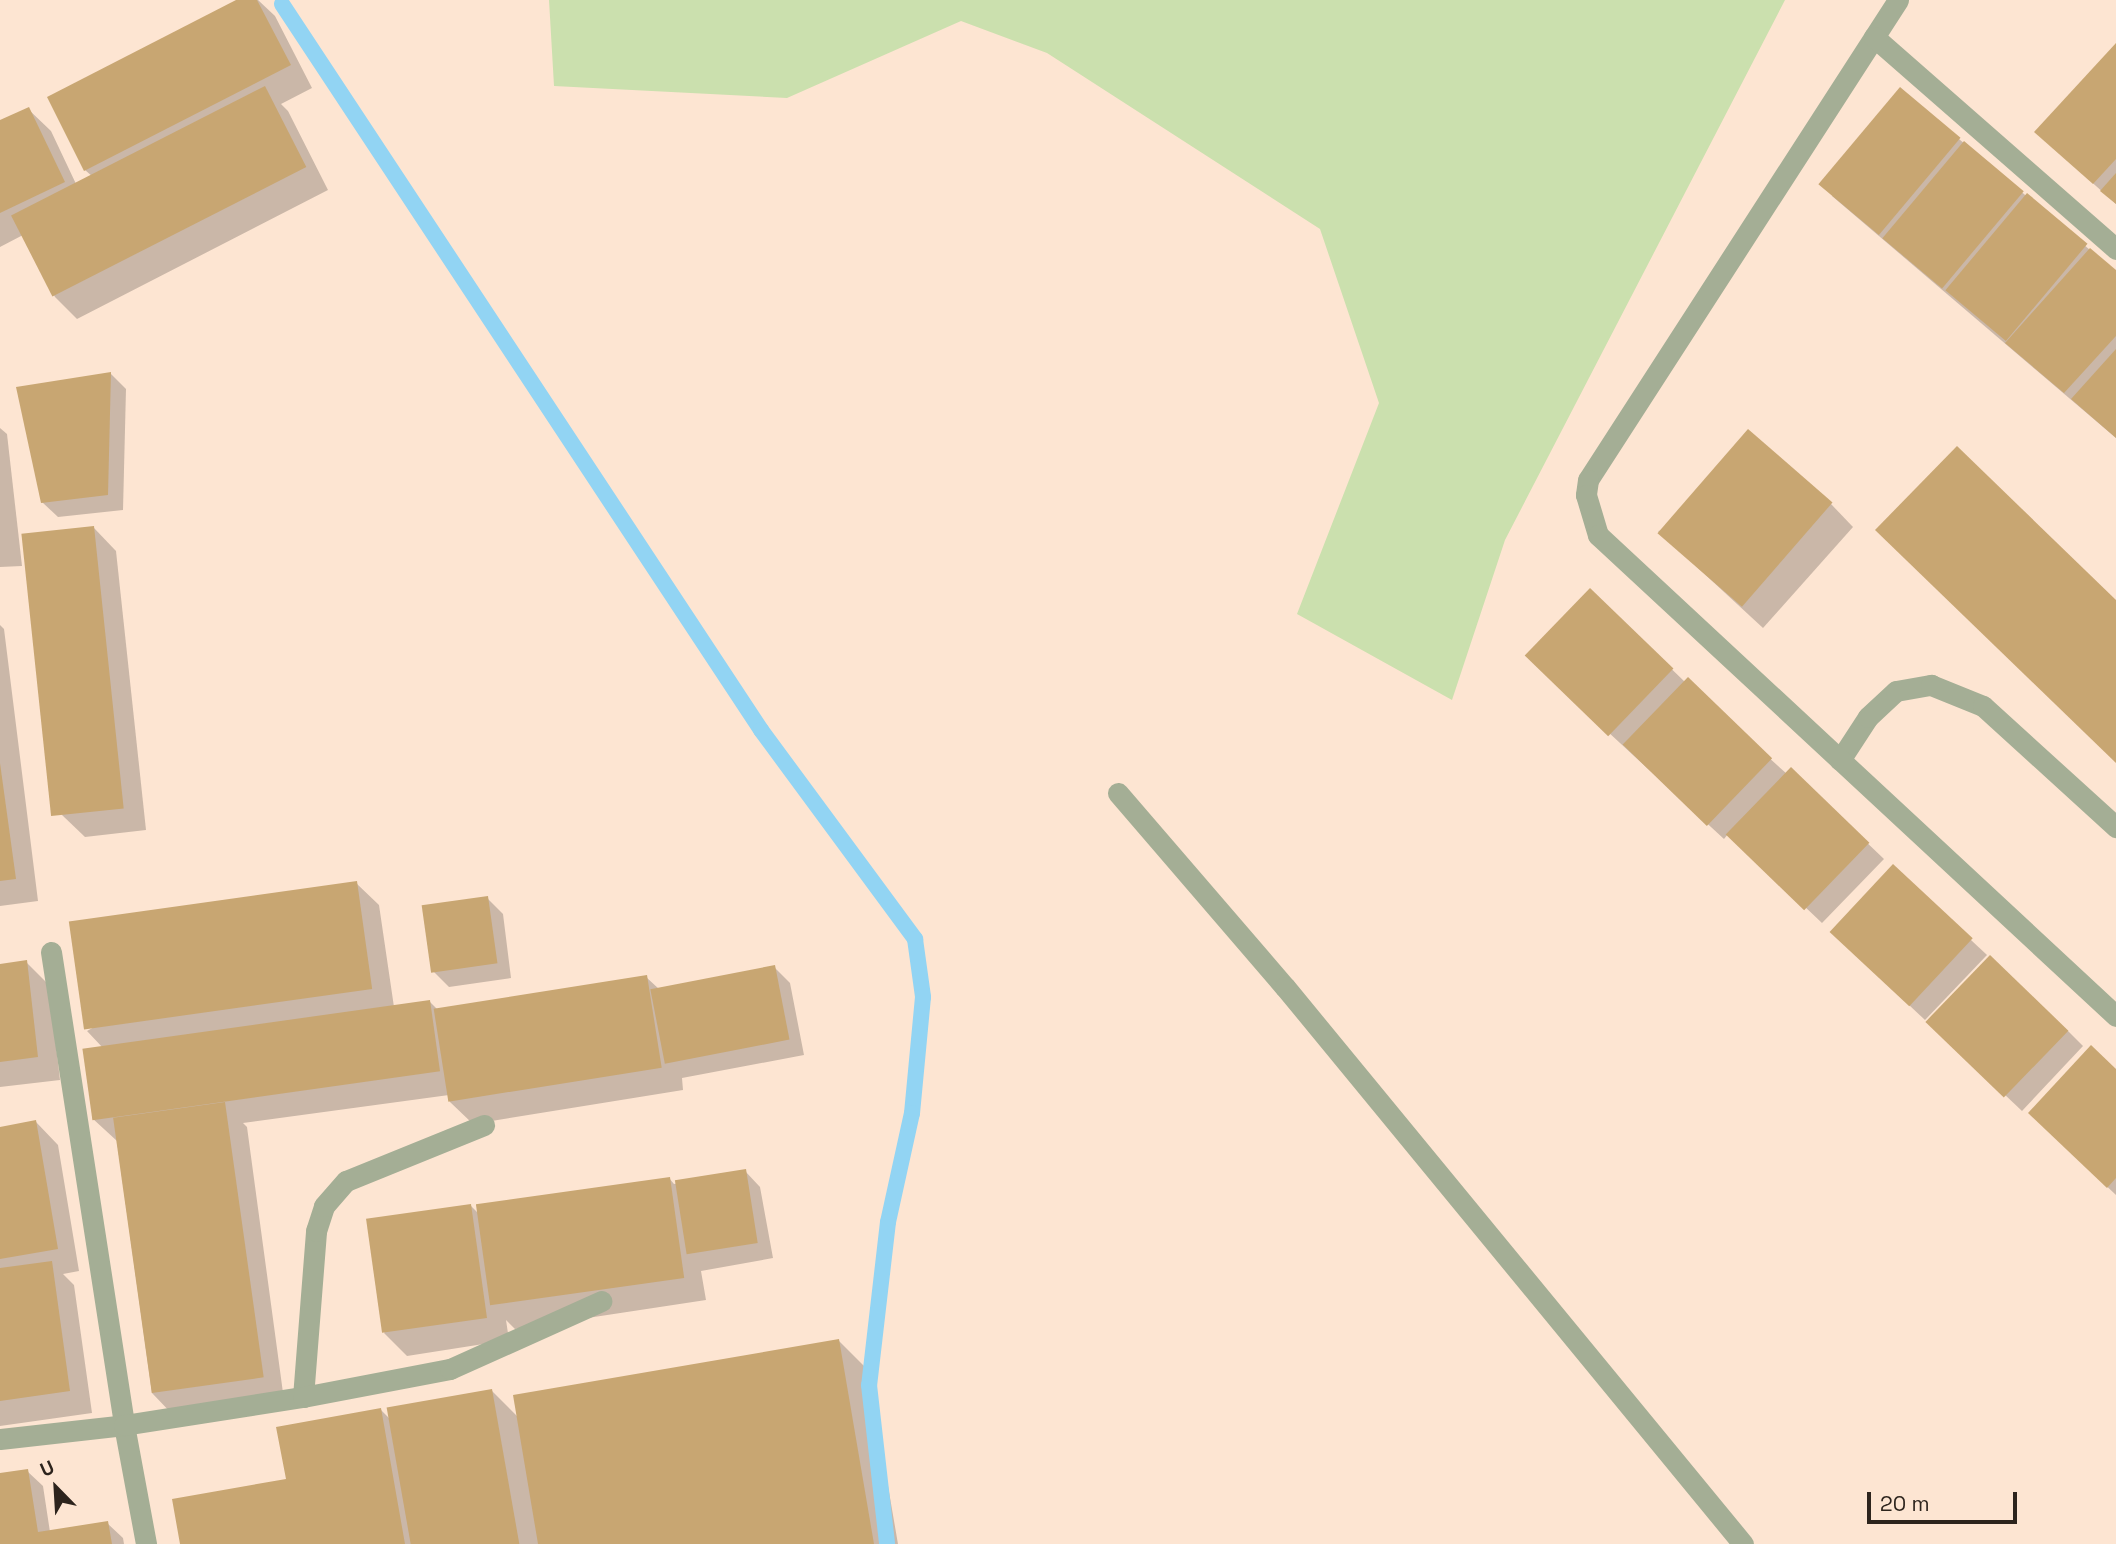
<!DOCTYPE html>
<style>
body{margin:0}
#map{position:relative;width:2116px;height:1544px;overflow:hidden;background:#fde5d2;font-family:"Space Grotesk",sans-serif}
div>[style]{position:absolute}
.green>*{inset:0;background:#cbe0ae}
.shadow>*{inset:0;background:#0003}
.stream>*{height:16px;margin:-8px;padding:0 8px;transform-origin:8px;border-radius:8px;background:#92d4f3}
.building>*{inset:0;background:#c8a672;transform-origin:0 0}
.service>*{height:21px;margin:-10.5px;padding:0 10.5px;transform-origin:10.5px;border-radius:10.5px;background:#a4ae95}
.minor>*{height:21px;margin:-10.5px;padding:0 10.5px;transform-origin:10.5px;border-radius:10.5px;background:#a4ae95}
span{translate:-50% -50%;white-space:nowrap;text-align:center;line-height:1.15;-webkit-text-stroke:5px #fde5d2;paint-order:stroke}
.north{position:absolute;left:21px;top:1453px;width:70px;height:70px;-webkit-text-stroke:5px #fde5d2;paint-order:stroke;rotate:336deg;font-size:19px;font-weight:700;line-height:28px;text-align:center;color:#2d241d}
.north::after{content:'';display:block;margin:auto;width:24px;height:32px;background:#2d241d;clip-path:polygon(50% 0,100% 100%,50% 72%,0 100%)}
.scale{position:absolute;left:1867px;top:1492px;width:150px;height:32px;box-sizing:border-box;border:4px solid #2d241d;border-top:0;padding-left:9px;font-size:21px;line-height:24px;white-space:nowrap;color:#2d241d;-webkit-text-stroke:5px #fde5d2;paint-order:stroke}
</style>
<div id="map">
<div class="green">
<div style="clip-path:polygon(549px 0,1785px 0,1505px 540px,1452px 700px,1297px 614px,1379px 403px,1320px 229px,1047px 53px,961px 21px,787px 98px,554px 86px)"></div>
</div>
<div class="shadow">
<div style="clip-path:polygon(240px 0,258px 0,275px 16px,312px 88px,281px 104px,288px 111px,328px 190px,77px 319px,55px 297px,23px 235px,0 247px,0 122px,28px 109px,51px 131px,77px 186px,93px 177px,85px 170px)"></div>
<div style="clip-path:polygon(2116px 45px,2116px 204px,2036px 132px)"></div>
<div style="clip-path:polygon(1959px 139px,2116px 272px,2116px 438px,1832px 196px)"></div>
<div style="clip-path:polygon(110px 373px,126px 389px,123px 510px,58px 517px,42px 502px)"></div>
<div style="clip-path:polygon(0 428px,7px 434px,22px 566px,0 567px)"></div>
<div style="clip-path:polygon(1831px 504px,1853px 527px,1763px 628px,1658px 531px)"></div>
<div style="clip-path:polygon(94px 528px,116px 551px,146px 830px,85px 837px,62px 815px)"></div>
<div style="clip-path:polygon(1590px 590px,1685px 682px,1787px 774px,1791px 770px,1884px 859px,1822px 923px,1728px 834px,1724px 839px,1542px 671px)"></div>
<div style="clip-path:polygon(0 625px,4px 629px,38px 901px,0 906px)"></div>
<div style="clip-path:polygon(356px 883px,379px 905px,394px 1007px,430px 1002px,438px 1010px,646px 977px,659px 989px,774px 967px,790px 983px,804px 1055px,682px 1078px,683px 1090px,473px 1124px,450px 1102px,449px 1095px,243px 1123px,247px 1127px,284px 1400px,174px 1416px,152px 1393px,117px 1141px,92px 1118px,103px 1048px,87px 1031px)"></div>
<div style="clip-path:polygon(487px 898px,503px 914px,511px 978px,449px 987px,433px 971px)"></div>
<div style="clip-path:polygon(1971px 940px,1987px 955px,1925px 1020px,1847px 947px)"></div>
<div style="clip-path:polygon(26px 962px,49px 985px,60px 1080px,0 1087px,0 965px)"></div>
<div style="clip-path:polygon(2068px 1031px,2083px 1046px,2022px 1111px,1944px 1037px)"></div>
<div style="clip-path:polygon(2116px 1071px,2116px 1195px,2045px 1128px)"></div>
<div style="clip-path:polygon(36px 1122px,58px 1145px,79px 1271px,63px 1274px,74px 1285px,92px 1413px,0 1426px,0 1128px)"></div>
<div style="clip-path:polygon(745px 1171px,760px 1187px,773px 1258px,701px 1271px,706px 1300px,515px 1329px,506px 1320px,509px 1340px,407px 1356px,384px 1333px,471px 1206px,479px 1214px,669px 1178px,674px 1184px)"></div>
<div style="clip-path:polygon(839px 1341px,868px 1370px,898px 1544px,182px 1544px,288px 1480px,381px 1410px,391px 1420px,492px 1391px,518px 1417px)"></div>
<div style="clip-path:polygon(27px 1471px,43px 1486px,50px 1532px,107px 1523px,123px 1538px,124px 1544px,0 1544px,0 1475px)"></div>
</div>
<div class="stream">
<div style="left:282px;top:4px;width:870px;rotate:56.58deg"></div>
<div style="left:761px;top:730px;width:260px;rotate:53.6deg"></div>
<div style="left:915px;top:939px;width:59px;rotate:82.1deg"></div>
<div style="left:923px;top:997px;width:117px;rotate:95.4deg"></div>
<div style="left:912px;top:1113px;width:112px;rotate:102.4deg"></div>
<div style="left:888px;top:1222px;width:164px;rotate:96.6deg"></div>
<div style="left:869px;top:1385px;width:160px;rotate:83.5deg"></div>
</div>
<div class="building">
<div style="clip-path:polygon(236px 0,257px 0,291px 65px,84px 171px,47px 97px)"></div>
<div style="clip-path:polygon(2116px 43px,2116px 159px,2093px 184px,2034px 132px)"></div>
<div style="left:265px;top:86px;width:91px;height:285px;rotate:63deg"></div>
<div style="left:1900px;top:87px;width:79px;height:127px;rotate:40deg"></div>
<div style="clip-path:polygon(29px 107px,65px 182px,0 213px,0 120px)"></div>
<div style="left:1964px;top:141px;width:78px;height:127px;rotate:40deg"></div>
<div style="clip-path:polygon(2116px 173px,2116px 204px,2100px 191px)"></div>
<div style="left:2027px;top:193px;width:79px;height:127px;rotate:40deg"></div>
<div style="clip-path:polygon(2090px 248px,2116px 270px,2116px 336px,2064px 393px,2005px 343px)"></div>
<div style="clip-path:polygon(2116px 349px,2116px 438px,2071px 399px)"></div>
<div style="clip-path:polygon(111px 372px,108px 495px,41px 503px,16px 387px)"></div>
<div style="left:1748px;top:429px;width:112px;height:138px;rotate:41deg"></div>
<div style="clip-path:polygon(1957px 446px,2116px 600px,2116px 763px,1875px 530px)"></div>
<div style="left:94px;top:526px;width:284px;height:73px;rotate:84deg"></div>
<div style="left:1590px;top:588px;width:116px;height:94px;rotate:44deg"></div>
<div style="left:1688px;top:677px;width:117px;height:94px;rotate:44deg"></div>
<div style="clip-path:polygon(0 763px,16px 879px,0 881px)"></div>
<div style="left:1791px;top:767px;width:109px;height:94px;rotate:44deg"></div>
<div style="left:1893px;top:864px;width:109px;height:93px;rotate:43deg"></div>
<div style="left:357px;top:881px;width:109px;height:291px;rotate:82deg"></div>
<div style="left:488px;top:896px;width:68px;height:67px;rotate:82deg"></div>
<div style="left:1990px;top:955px;width:109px;height:93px;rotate:44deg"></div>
<div style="clip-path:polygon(27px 960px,38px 1057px,0 1062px,0 964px)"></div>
<div style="left:775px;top:965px;width:76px;height:127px;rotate:79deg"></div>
<div style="left:647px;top:975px;width:94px;height:216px;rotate:81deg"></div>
<div style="left:430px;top:1000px;width:72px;height:351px;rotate:82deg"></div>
<div style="clip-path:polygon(2091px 1045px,2116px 1069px,2116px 1178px,2107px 1188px,2028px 1113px)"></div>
<div style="left:225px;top:1102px;width:278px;height:113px;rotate:82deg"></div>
<div style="clip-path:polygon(36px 1120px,58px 1249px,0 1259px,0 1127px)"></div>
<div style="left:746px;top:1169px;width:75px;height:72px;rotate:81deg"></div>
<div style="left:670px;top:1177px;width:102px;height:196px;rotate:82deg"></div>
<div style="left:471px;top:1204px;width:115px;height:106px;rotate:82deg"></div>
<div style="clip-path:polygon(52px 1261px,70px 1391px,0 1401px,0 1268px)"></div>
<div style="clip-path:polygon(839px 1339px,874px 1544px,538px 1544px,513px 1395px)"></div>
<div style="left:492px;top:1389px;width:158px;height:107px;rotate:80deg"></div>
<div style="clip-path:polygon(381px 1408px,405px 1544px,180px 1544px,172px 1499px,286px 1479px,276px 1427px)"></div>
<div style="clip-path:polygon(28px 1469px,38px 1532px,108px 1521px,112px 1544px,0 1544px,0 1473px)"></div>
</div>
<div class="service">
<div style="left:1840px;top:760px;width:51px;rotate:-56.9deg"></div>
<div style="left:1868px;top:717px;width:38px;rotate:-43deg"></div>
<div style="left:1896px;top:691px;width:36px;rotate:-10deg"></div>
<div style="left:1931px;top:685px;width:56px;rotate:22deg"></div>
<div style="left:1983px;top:706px;width:180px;rotate:42.3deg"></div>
<div style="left:1118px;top:793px;width:256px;rotate:49.3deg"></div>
<div style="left:1285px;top:987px;width:721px;rotate:50.57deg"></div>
</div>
<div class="minor">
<div style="left:1898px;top:0;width:571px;rotate:122.86deg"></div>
<div style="left:1588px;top:480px;width:15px;rotate:98deg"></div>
<div style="left:1586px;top:495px;width:42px;rotate:73.3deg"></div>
<div style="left:1598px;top:535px;width:707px;rotate:42.88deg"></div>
<div style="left:1874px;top:37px;width:322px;rotate:41.2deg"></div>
<div style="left:51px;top:952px;width:479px;rotate:81.2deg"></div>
<div style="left:124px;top:1425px;width:121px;rotate:79.5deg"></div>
<div style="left:303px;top:1397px;width:167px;rotate:-85.5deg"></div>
<div style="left:316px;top:1231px;width:26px;rotate:-72deg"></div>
<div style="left:324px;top:1206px;width:33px;rotate:-49deg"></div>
<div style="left:346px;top:1181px;width:149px;rotate:-22.1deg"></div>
<div style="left:0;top:1439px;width:125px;rotate:-6.4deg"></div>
<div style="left:124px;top:1425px;width:181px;rotate:-8.9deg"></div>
<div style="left:303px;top:1397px;width:150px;rotate:-10.8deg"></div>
<div style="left:450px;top:1369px;width:166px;rotate:-24.2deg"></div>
</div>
<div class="north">U</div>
<div class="scale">20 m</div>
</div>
